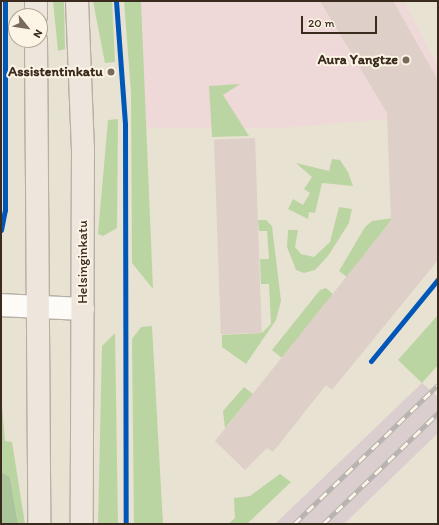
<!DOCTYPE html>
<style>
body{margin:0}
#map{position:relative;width:439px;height:525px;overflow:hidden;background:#e8e2d2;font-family:Itim,sans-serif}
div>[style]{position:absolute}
.built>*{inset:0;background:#efd8d8}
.industrial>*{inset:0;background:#dbcecf}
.green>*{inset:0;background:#bbd5a2}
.forest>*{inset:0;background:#aac599}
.building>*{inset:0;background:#decfc8;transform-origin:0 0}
.roads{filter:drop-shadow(1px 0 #b5afa4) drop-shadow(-1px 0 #b5afa4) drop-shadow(0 1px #b5afa4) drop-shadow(0 -1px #b5afa4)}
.minor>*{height:22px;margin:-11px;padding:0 11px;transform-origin:11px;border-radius:11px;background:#fcfbf8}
.primary>*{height:22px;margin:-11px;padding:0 11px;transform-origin:11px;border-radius:11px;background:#eee5dd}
.rail>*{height:4.5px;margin-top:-2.25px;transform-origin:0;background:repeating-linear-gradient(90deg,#fcf5e5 0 9px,#b6b3af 0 18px);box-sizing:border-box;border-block:1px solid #b6b3af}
.cycleway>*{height:5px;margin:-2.5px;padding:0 2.5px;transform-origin:2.5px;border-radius:2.5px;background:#0057b8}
.dots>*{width:11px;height:11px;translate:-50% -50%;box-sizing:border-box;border:2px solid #fcf5e5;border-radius:50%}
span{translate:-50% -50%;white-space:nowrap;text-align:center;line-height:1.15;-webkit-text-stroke:4px #fcf5e5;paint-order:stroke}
.poi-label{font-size:14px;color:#3b2a1e;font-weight:700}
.right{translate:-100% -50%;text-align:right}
.street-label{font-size:14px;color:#3b2a1e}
.frame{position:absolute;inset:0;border:2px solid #3b2a1e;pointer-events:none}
.north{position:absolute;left:8px;top:8px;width:40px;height:40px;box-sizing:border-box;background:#fcf5e5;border:1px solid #afa495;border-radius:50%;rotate:120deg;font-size:11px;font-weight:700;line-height:16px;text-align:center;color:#3b2a1e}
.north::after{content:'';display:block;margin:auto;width:14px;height:18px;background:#786a5d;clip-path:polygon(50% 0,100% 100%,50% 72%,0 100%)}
.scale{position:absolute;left:301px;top:16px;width:76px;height:18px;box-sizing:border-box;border:2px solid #3b2a1e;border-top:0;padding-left:5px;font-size:12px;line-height:14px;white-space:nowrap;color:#3b2a1e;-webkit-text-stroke:3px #fcf5e5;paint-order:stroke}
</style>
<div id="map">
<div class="built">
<div style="clip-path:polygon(136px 1px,404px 1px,438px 67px,438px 88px,387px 119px,283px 128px,137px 128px)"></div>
</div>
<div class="industrial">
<div style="clip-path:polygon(422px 383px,438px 397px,438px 433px,344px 524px,275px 524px)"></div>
</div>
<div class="green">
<div style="clip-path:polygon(53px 1px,64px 1px,65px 49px,58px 51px)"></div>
<div style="clip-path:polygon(93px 1px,112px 1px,115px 62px,105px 63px)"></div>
<div style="clip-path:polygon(124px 1px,141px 1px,153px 289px,132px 263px,131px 93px)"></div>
<div style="clip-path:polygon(240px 84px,223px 95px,249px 136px,212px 137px,209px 86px)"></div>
<div style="clip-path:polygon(118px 119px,117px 228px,103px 236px,98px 234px,108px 120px)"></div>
<div style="clip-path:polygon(332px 159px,340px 160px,348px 172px,353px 186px,322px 183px,315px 213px,309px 212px,308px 219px,288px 209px,293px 199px,303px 205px,310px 193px,304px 189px,312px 177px,296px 163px,329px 171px)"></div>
<div style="clip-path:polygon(339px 207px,352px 209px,349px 223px,328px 256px,315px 270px,304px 273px,296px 270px,287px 247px,288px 230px,298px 230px,295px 247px,301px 254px,314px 257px,330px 242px)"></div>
<div style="clip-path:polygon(393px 218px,347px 277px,339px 271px,365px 227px,372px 221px)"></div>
<div style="clip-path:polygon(258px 220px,266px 220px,272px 226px,281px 301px,276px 320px,246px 364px,222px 347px,222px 335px,262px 333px,271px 324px,269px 284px,261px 284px,260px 259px,269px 259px,267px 231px,259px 231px)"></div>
<div style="clip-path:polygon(326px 288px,333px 294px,282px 358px,272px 350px,320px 290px)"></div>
<div style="clip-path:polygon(438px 315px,438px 365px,422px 383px,398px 360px)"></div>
<div style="clip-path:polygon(152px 326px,163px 524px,134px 524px,132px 339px,141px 327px)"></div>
<div style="clip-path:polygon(115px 333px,118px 524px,98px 524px,102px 346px)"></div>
<div style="clip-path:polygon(244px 387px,253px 394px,225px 428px,223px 411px)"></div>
<div style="clip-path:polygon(1px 392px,5px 441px,12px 442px,25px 524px,18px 524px,10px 477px,1px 472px)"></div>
<div style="clip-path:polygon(280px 474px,291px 482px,247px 524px,228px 524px,235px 518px,234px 498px,250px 496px)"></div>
</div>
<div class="forest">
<div style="clip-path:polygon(1px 472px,10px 477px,18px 524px,1px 524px)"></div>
</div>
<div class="building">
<div style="clip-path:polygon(320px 1px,393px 1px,438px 80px,438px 260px,332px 390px,326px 385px,273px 452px,267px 448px,245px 470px,215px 441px,391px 221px,387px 113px)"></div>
<div style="left:255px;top:138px;width:195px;height:41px;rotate:88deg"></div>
</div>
<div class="roads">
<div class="minor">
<div style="left:1px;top:305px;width:82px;rotate:2.8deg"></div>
</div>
<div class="primary">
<div style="left:77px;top:1px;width:148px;rotate:87.7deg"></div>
<div style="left:83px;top:149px;width:375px;rotate:90.2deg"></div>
<div style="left:36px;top:16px;width:15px;rotate:-90deg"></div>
<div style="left:36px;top:40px;width:484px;rotate:89.6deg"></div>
</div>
</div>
<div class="rail">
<div style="left:294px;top:524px;width:200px;rotate:-44deg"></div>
<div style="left:323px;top:524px;width:160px;rotate:-44deg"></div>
</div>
<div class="cycleway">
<div style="left:116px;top:1px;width:123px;rotate:85.8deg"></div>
<div style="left:125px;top:124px;width:400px;rotate:89.9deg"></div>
<div style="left:1px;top:230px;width:20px;rotate:-79deg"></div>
<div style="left:5px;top:210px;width:209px;rotate:-90deg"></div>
<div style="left:371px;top:361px;width:106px;rotate:-50.7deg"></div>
</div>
<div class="dots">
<div style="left:406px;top:60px;background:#786a5d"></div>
<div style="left:111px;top:72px;background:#786a5d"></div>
</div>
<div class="poi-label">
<span class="right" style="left:398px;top:60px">Aura Yangtze</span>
<span class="right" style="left:103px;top:72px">Assistentinkatu</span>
</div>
<div class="street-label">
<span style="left:83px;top:262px;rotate:-90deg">Helsinginkatu</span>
</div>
<div class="frame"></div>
<div class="north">N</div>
<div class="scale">20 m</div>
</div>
